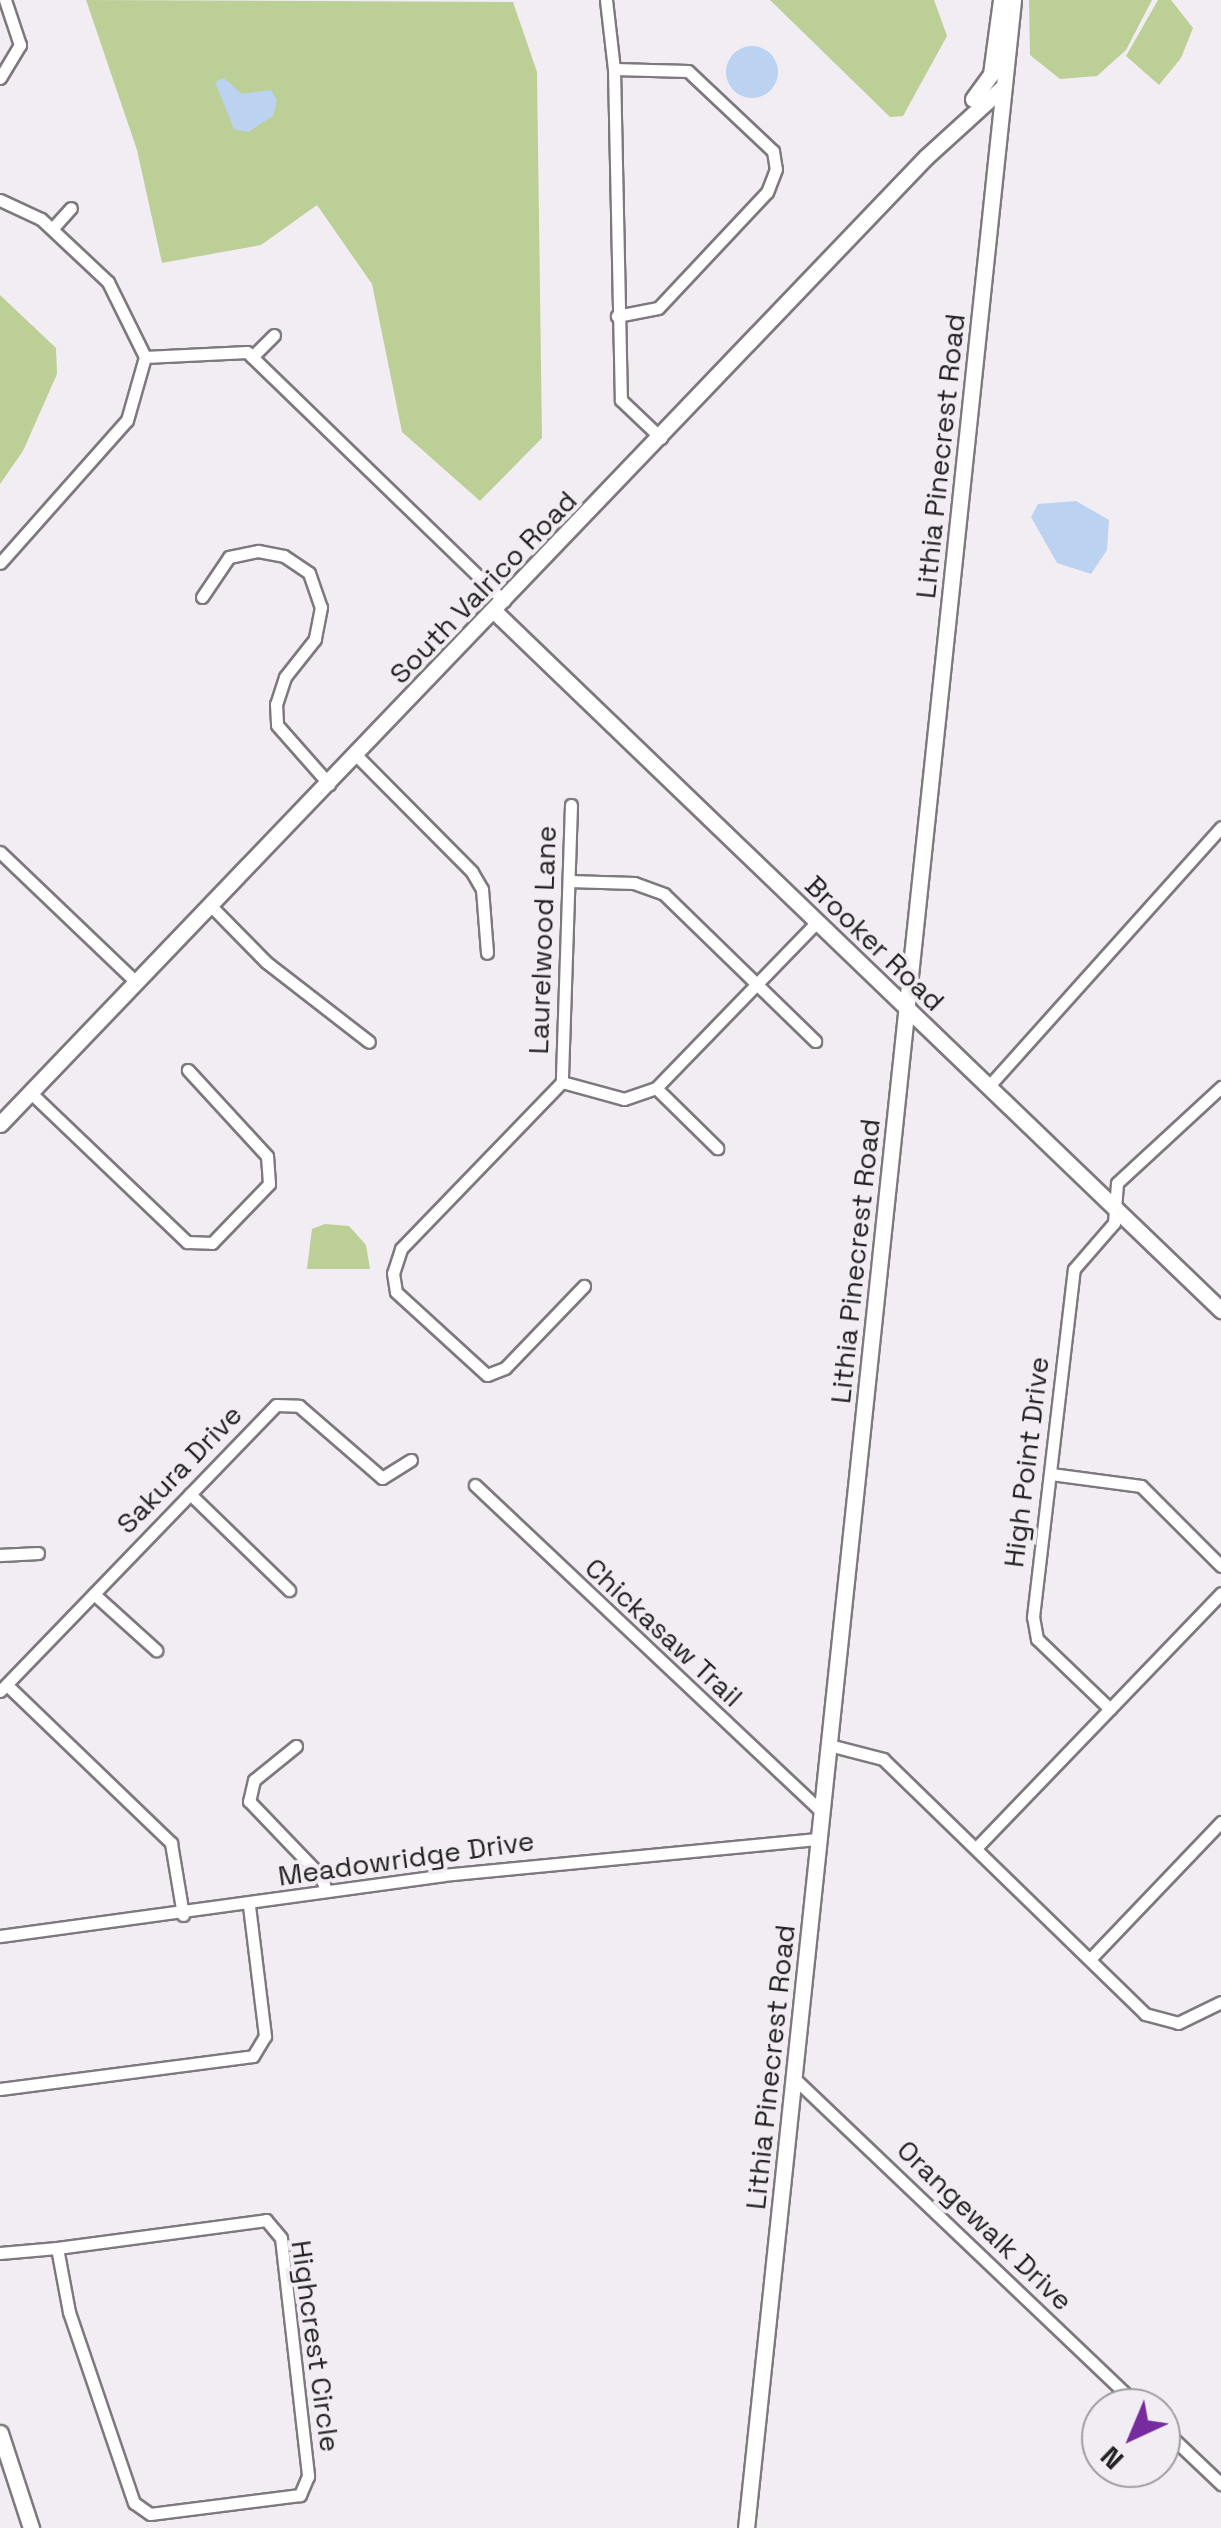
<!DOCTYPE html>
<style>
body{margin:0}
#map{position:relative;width:1221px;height:2528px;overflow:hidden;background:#f2edf3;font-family:"Space Grotesk",sans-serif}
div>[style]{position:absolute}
.green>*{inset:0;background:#bbcf97}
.water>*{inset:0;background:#bbd2f1}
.round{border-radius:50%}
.roads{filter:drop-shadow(2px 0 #7e797e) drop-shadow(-2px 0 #7e797e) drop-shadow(0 2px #7e797e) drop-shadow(0 -2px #7e797e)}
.street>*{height:11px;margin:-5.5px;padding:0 5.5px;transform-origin:5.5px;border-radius:5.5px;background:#fff}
.secondary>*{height:15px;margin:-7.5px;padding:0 7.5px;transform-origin:7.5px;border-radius:7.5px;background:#fff}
span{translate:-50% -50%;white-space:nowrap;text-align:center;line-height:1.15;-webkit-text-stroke:8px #f2edf3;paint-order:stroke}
.street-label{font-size:28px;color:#232123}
.north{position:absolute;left:1081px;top:2388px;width:100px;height:100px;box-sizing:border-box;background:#f2edf3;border:2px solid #9f9ba0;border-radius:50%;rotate:224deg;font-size:28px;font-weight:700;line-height:40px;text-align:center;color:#232123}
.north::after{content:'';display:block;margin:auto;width:35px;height:45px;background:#762c9f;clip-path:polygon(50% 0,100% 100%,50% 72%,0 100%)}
</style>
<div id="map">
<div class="green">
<div style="clip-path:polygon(86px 0,513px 2px,537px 72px,542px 438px,480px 501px,402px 432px,372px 284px,317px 205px,261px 245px,162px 263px,137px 150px)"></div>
<div style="clip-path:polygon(770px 0,934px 0,947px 36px,903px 116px,890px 117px)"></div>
<div style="clip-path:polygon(1029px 0,1152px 0,1126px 50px,1097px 76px,1060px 79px,1030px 55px)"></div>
<div style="clip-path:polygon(1158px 0,1171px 0,1193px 28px,1181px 58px,1159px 85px,1126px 56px)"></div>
<div style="clip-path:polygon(0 295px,56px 348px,57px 374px,23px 451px,0 484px)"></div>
<div style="clip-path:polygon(325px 1224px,349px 1226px,366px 1245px,370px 1269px,307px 1269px,312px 1229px)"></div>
</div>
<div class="water">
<div class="round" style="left:726px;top:46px;width:52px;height:52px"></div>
<div style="clip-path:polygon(224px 78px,242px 94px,271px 90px,277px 101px,273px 116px,248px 132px,234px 129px,215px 82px)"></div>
<div style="clip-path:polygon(1076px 501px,1109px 520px,1107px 550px,1091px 574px,1057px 563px,1031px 517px,1038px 504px)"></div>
</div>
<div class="roads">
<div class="street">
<div style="left:606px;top:0;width:69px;rotate:83.4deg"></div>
<div style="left:614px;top:69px;width:331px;rotate:88.8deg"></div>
<div style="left:621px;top:400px;width:55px;rotate:43.5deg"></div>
<div style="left:614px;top:69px;width:74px;rotate:1.5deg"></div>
<div style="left:688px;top:71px;width:117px;rotate:43.3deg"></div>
<div style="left:773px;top:151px;width:18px;rotate:81deg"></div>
<div style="left:776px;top:169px;width:25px;rotate:111deg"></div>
<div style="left:767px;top:192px;width:159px;rotate:133.2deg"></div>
<div style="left:658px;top:308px;width:42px;rotate:169deg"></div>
<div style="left:0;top:78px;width:39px;rotate:-59deg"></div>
<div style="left:20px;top:45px;width:47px;rotate:-108.4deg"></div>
<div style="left:0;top:200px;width:45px;rotate:24.9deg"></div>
<div style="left:41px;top:219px;width:92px;rotate:43.2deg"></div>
<div style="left:108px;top:282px;width:84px;rotate:63.7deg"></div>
<div style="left:145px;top:357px;width:66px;rotate:105.9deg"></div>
<div style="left:127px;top:420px;width:191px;rotate:131.6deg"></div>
<div style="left:52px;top:229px;width:28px;rotate:-48deg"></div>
<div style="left:145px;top:357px;width:102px;rotate:-2.8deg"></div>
<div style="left:247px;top:352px;width:358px;rotate:44.1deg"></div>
<div style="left:252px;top:357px;width:31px;rotate:-45deg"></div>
<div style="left:202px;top:597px;width:48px;rotate:-56deg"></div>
<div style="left:229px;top:557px;width:30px;rotate:-12deg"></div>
<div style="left:258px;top:551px;width:26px;rotate:11deg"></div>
<div style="left:284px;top:556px;width:30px;rotate:34deg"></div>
<div style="left:309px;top:573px;width:36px;rotate:71deg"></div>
<div style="left:321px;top:607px;width:33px;rotate:101deg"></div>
<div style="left:315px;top:639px;width:48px;rotate:128.3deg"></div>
<div style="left:285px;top:677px;width:28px;rotate:108deg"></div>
<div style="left:276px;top:704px;width:21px;rotate:87deg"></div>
<div style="left:277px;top:725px;width:79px;rotate:48.6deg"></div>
<div style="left:357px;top:756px;width:163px;rotate:45.2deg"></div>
<div style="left:472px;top:872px;width:20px;rotate:60deg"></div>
<div style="left:482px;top:889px;width:64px;rotate:85.5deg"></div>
<div style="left:571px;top:805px;width:277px;rotate:91.9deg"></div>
<div style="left:562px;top:1082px;width:232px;rotate:134deg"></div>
<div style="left:401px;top:1249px;width:25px;rotate:108deg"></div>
<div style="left:393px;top:1273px;width:19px;rotate:81deg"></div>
<div style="left:396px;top:1292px;width:123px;rotate:42.4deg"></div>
<div style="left:487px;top:1375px;width:19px;rotate:-21deg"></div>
<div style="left:505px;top:1368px;width:114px;rotate:-46.1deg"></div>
<div style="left:0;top:852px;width:188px;rotate:43.7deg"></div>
<div style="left:569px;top:881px;width:65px;rotate:1.8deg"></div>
<div style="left:634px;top:883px;width:32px;rotate:20deg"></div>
<div style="left:664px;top:894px;width:211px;rotate:44.2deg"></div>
<div style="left:211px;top:906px;width:78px;rotate:45.5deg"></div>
<div style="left:266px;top:962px;width:130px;rotate:37.8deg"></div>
<div style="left:562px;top:1082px;width:64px;rotate:15.3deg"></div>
<div style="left:624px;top:1099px;width:34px;rotate:-19deg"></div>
<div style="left:656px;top:1088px;width:231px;rotate:-45.9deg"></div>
<div style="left:988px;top:1087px;width:349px;rotate:-48.1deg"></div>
<div style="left:656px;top:1088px;width:86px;rotate:44.5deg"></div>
<div style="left:31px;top:1093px;width:216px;rotate:43.7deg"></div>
<div style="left:187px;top:1242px;width:25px;rotate:2deg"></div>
<div style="left:212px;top:1243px;width:82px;rotate:-46deg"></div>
<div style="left:269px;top:1184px;width:28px;rotate:-94deg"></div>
<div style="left:267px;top:1156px;width:117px;rotate:-132.6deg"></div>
<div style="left:1051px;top:1474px;width:91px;rotate:7.6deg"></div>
<div style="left:1141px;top:1486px;width:113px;rotate:45deg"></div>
<div style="left:475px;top:1485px;width:477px;rotate:43.3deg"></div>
<div style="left:190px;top:1494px;width:138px;rotate:44.1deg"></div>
<div style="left:0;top:1555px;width:38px;rotate:-3deg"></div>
<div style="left:94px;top:1594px;width:84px;rotate:42.1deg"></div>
<div style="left:7px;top:1685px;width:228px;rotate:43.9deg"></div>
<div style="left:171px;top:1843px;width:73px;rotate:80.5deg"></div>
<div style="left:0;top:1691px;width:397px;rotate:-46deg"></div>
<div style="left:276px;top:1405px;width:23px;rotate:2deg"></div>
<div style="left:299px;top:1406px;width:110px;rotate:40.9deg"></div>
<div style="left:382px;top:1478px;width:34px;rotate:-32deg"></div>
<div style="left:1110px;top:1709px;width:101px;rotate:-136.2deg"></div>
<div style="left:1037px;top:1639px;width:22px;rotate:-100deg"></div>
<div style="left:1033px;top:1617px;width:350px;rotate:-83.3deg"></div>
<div style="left:1074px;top:1269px;width:61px;rotate:-49deg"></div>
<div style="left:1114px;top:1223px;width:40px;rotate:-85.7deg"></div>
<div style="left:1117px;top:1183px;width:142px;rotate:-42.7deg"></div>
<div style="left:829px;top:1745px;width:56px;rotate:14.5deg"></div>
<div style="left:883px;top:1759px;width:366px;rotate:44.2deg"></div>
<div style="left:1145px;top:2014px;width:34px;rotate:15deg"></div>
<div style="left:1178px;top:2023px;width:48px;rotate:-26deg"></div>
<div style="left:296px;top:1746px;width:54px;rotate:141deg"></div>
<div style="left:254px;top:1780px;width:22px;rotate:103deg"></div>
<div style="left:249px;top:1801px;width:103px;rotate:46.2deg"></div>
<div style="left:320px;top:1875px;width:16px;rotate:68deg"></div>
<div style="left:976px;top:1848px;width:354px;rotate:-46.1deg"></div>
<div style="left:0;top:1936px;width:447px;rotate:-7.8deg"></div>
<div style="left:443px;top:1875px;width:378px;rotate:-5.5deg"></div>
<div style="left:1092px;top:1957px;width:187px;rotate:-46.3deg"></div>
<div style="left:794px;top:2078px;width:479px;rotate:43.6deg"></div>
<div style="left:0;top:2089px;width:255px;rotate:-7.4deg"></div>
<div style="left:253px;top:2056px;width:23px;rotate:-59deg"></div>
<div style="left:265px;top:2036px;width:131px;rotate:-97deg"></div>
<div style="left:266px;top:2220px;width:23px;rotate:50deg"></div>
<div style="left:281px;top:2238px;width:240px;rotate:83.5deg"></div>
<div style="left:308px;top:2476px;width:21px;rotate:113deg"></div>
<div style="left:300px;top:2495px;width:151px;rotate:172.8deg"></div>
<div style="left:150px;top:2514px;width:19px;rotate:-145deg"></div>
<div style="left:134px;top:2503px;width:202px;rotate:-108.8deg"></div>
<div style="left:69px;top:2312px;width:65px;rotate:-100.6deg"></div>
<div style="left:57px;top:2248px;width:211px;rotate:-7.6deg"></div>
<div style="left:0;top:2253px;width:57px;rotate:-5deg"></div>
<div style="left:1161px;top:2427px;width:83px;rotate:43.5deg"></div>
</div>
<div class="secondary">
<div style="left:973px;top:99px;width:31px;rotate:-54deg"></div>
<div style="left:991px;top:74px;width:75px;rotate:-82.3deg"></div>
<div style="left:494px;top:611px;width:1009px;rotate:43.88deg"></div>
<div style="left:0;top:1124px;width:1339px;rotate:-46.24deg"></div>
<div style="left:926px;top:157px;width:104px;rotate:-42.3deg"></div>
<div style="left:0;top:2433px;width:100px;rotate:71.9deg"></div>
<div style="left:746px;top:2528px;width:2542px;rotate:-83.97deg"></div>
</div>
</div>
<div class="street-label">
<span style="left:940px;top:456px;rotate:-84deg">Lithia Pinecrest Road</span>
<span style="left:483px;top:587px;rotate:-46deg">South Valrico Road</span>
<span style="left:542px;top:940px;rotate:-88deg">Laurelwood Lane</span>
<span style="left:875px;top:943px;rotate:44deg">Brooker Road</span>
<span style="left:855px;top:1261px;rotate:-84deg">Lithia Pinecrest Road</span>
<span style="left:1026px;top:1462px;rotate:-83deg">High Point Drive</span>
<span style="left:179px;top:1469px;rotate:-46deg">Sakura Drive</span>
<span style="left:664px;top:1632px;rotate:43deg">Chickasaw Trail</span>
<span style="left:406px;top:1858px;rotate:-8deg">Meadowridge Drive</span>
<span style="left:770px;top:2067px;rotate:-84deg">Lithia Pinecrest Road</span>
<span style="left:985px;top:2225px;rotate:44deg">Orangewalk Drive</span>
<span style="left:316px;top:2346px;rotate:82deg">Highcrest Circle</span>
</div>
<div class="north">N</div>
</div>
